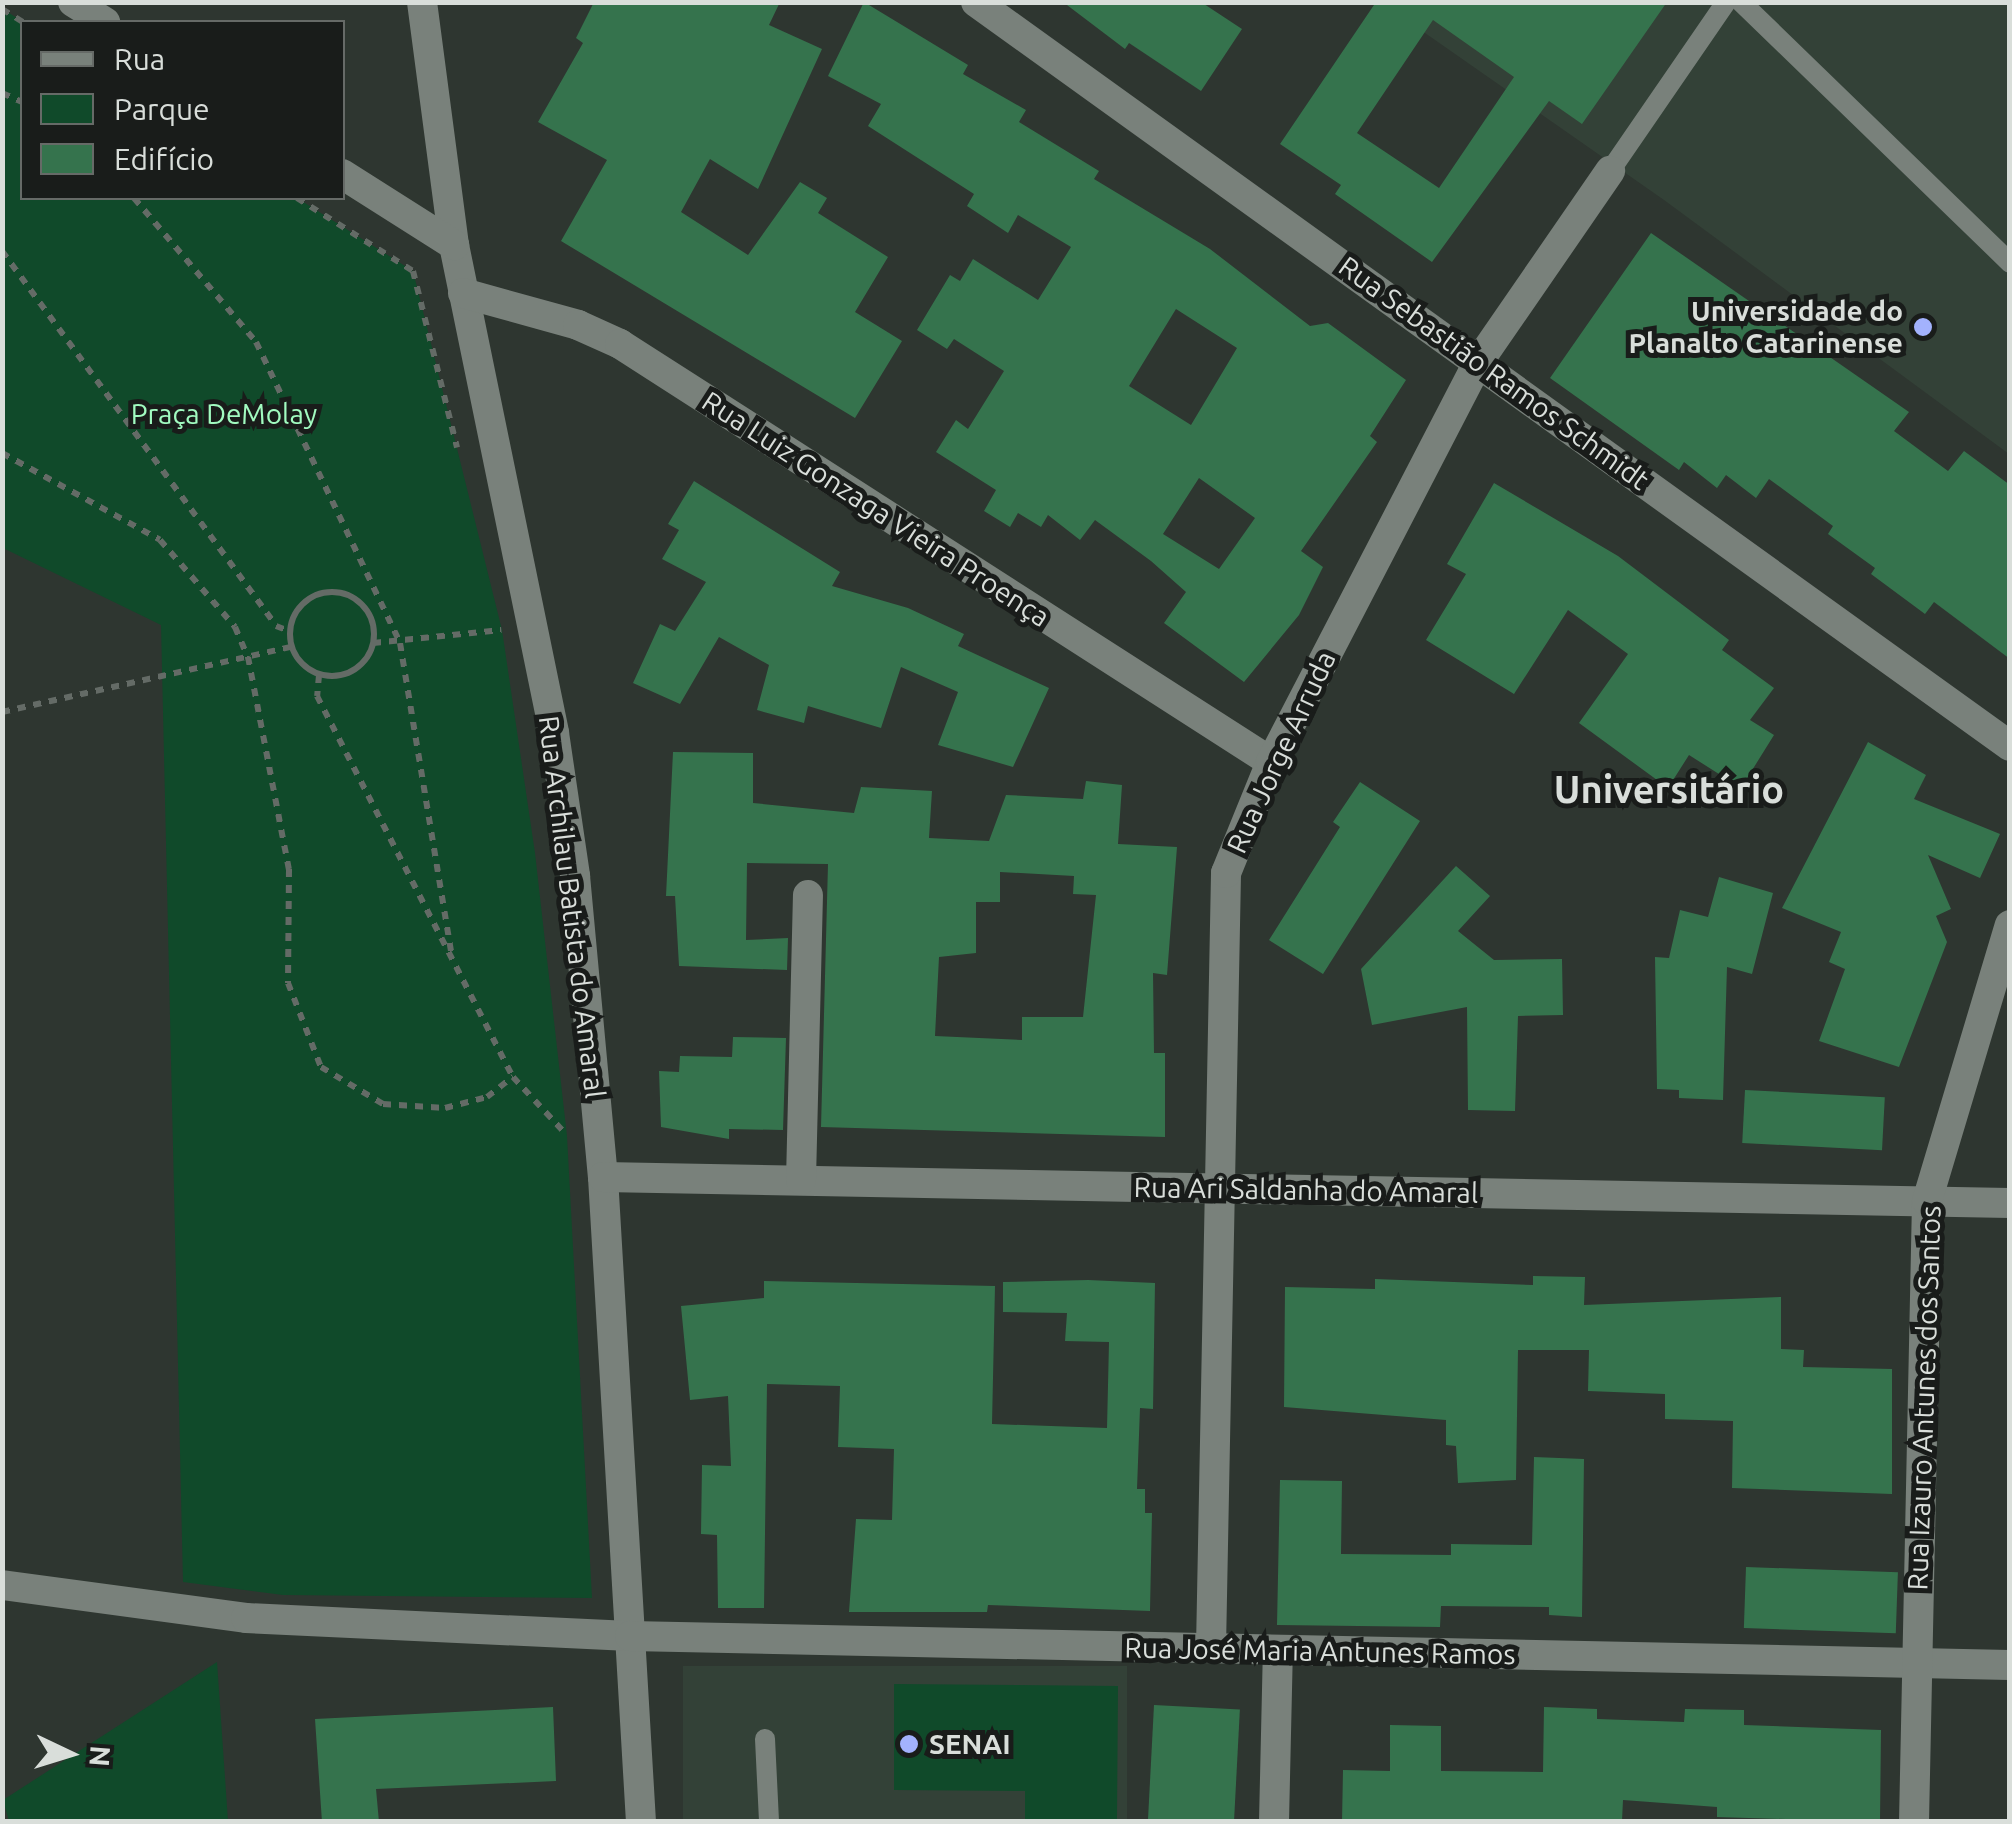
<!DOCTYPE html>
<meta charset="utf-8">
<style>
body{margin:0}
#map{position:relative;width:2012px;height:1824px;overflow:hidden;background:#2e3630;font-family:Ubuntu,sans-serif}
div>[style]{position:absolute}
.built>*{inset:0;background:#334137;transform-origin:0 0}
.green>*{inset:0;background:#104a2a}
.building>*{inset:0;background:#35734d;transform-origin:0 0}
.path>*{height:6px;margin-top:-3px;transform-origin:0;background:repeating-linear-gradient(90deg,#646b66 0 8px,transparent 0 16px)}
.path>.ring{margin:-3px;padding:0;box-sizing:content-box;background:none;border:6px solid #646b66;border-radius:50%}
.service>*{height:20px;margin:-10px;padding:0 10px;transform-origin:10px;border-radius:10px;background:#79817b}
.minor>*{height:30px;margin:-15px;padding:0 15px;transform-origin:15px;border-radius:15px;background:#79817b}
.dots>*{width:28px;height:28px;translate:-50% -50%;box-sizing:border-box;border:5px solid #191c1a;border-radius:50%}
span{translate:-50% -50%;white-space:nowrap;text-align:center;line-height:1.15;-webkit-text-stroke:10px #191c1a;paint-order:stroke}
.poi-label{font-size:28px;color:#d9deda;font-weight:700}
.right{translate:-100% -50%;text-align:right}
.left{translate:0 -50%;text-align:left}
.street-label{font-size:28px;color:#d9deda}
.park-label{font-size:28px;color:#a1fbc0}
.district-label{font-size:38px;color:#d9deda;font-weight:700}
.frame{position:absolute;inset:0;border:5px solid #d9deda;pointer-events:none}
.legend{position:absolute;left:20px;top:20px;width:325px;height:180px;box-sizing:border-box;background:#191c1a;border:2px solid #666a67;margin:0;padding:12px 18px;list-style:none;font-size:30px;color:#d9deda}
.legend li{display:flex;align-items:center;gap:20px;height:50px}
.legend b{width:50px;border:2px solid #666a67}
.north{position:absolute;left:20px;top:1704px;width:100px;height:100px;-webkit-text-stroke:8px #191c1a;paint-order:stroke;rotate:94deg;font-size:28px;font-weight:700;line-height:40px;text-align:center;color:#d9deda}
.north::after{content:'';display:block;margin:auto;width:35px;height:45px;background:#d9deda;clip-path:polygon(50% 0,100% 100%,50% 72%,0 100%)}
</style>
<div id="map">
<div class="built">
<div style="clip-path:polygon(1382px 3px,2009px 3px,2009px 454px,1664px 200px)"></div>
<div style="left:683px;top:1666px;width:444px;height:155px"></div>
</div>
<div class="green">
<div style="clip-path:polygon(3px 9px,23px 22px,22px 198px,297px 198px,413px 271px,502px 630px,535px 853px,567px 1136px,592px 1598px,283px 1595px,183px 1582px,161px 625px,3px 548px)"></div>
<div style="clip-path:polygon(217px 1662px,228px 1821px,9px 1821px,3px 1800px)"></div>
<div style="clip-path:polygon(894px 1684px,1118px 1686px,1117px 1821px,1025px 1821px,1025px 1791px,894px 1790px)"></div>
</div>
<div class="building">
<div style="clip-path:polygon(594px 2px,780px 2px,769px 25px,822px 49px,758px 189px,710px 159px,681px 212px,748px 255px,800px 182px,827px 198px,818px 213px,888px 257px,855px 312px,902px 341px,855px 418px,561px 241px,607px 160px,538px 122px,583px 43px,576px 38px)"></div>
<div style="clip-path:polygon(evenodd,864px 2px,968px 65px,963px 74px,1026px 110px,1019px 122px,1099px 171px,1094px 179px,1210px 249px,1310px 326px,1328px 323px,1406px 380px,1370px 436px,1377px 442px,1301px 551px,1323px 567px,1299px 615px,1244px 682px,1164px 623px,1186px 592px,1151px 561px,1095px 520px,1080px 540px,1048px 515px,1041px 527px,1018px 513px,1010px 527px,984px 511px,996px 490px,936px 452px,956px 420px,968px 429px,1004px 371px,954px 339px,947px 349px,917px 330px,950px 275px,960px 281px,973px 259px,1038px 300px,1071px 247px,1018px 215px,1008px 233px,967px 206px,974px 194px,868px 126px,881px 104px,828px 76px,864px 2px,1176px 309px,1237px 348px,1191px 425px,1129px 386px,1176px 309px,864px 2px,1199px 478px,1255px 518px,1219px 569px,1163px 534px,1199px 478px)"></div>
<div style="clip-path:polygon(1063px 2px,1201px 2px,1242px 29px,1201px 91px,1129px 43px,1125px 49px)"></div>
<div style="clip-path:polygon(evenodd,1376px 2px,1667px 2px,1582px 124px,1549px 101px,1432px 262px,1335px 194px,1341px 185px,1280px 144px,1376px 2px,1433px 20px,1514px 77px,1439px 188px,1357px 133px,1433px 20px)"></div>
<div style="clip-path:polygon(1651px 233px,1909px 412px,1894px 431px,1948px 471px,1964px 451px,2010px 485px,2010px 659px,1934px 602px,1925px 614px,1871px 574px,1875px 568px,1828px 534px,1833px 526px,1769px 479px,1756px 498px,1726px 475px,1717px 488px,1684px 462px,1679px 470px,1550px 378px)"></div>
<div style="clip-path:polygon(694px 481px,840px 572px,832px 586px,908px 608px,964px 634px,958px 646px,1049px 688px,1013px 767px,938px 745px,958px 692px,901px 667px,881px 728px,808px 706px,804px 723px,757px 710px,769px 665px,719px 637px,680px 704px,633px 683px,660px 624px,675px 631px,706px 582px,662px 559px,679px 530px,668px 524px)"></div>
<div style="clip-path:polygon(1494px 483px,1618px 556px,1729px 640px,1722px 650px,1774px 688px,1750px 720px,1774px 735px,1741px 788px,1689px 755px,1668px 788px,1579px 723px,1628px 654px,1568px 610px,1514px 694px,1426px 640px,1466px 574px,1447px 564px)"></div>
<div style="clip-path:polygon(1868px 742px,1926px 775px,1914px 799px,2000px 834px,1980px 878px,1928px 855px,1951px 909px,1936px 916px,1947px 942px,1899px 1067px,1819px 1041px,1845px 969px,1829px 962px,1841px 932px,1782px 908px)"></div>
<div style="clip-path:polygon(evenodd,673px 752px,753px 753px,753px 803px,854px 813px,861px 787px,932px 791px,929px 838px,989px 841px,1006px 795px,1083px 799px,1086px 781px,1122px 785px,1118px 844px,1177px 847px,1167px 975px,1153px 973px,1154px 1053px,1165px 1053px,1165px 1137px,821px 1127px,828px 864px,747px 863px,746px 940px,788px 938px,787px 970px,679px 966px,675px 896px,666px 896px,673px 752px,1000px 872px,1074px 876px,1073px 894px,1096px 895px,1083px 1017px,1022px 1017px,1022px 1040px,935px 1036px,939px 957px,976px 953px,976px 902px,1000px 902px,1000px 872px)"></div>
<div style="clip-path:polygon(1360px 782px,1420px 821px,1323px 974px,1269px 940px,1340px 827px,1333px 822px)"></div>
<div style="clip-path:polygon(1456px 866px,1490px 896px,1458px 931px,1494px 960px,1562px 959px,1563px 1015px,1518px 1016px,1515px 1111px,1468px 1110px,1467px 1007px,1372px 1025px,1361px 969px)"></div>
<div style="clip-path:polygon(1719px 877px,1773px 893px,1752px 974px,1727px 967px,1723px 1100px,1679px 1098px,1679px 1090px,1657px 1089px,1655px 957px,1669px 958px,1680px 910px,1708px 917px)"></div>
<div style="clip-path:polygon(733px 1037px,786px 1038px,783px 1130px,729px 1129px,729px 1139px,661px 1127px,659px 1071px,679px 1072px,680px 1056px,732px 1057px)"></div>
<div style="left:1745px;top:1090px;width:140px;height:53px;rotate:3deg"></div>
<div style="clip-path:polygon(1533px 1276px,1585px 1277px,1584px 1305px,1781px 1297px,1781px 1349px,1804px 1350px,1803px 1367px,1892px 1369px,1892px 1494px,1732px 1488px,1733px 1421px,1665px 1419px,1665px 1394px,1588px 1391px,1589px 1350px,1518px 1350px,1516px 1480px,1458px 1483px,1456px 1446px,1446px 1445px,1446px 1420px,1284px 1407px,1285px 1287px,1375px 1289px,1375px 1279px,1533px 1285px)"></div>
<div style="clip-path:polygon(1088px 1280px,1155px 1283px,1153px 1409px,1140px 1408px,1137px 1489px,1145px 1489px,1145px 1513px,1152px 1513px,1150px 1611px,988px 1605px,987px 1612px,849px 1612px,856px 1519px,892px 1520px,894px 1449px,838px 1447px,840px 1386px,767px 1384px,764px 1608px,718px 1608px,717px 1535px,701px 1534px,702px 1465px,731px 1466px,728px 1396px,690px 1400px,681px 1306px,764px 1298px,764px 1281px,995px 1286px,992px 1424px,1107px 1428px,1109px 1342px,1065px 1341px,1067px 1313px,1003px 1312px,1003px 1282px)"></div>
<div style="clip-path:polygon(1534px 1457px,1584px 1459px,1582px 1617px,1549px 1615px,1549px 1607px,1441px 1606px,1440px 1627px,1277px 1625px,1280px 1480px,1342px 1481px,1341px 1554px,1451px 1555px,1451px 1544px,1532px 1545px)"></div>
<div style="left:1746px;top:1567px;width:152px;height:61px;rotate:2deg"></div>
<div style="left:1154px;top:1705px;width:86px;height:117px;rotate:3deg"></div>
<div style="clip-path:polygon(553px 1707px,556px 1781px,376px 1789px,379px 1822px,322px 1822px,315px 1719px)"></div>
<div style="clip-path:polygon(1544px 1707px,1597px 1709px,1597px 1719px,1684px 1722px,1685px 1709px,1744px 1710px,1744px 1725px,1881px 1730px,1880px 1822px,1717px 1817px,1717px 1807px,1623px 1800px,1622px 1821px,1342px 1822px,1343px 1770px,1390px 1771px,1390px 1725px,1441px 1726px,1441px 1771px,1543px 1772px)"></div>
</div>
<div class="path">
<div style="left:2px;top:9px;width:25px;rotate:32deg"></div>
<div style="left:2px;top:93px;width:22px;rotate:24deg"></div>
<div style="left:134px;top:198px;width:189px;rotate:49.7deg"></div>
<div style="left:256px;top:342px;width:334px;rotate:64.4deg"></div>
<div style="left:400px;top:643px;width:318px;rotate:80.6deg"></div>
<div style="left:297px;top:198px;width:137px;rotate:32.2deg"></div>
<div style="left:413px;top:271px;width:182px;rotate:76deg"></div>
<div style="left:2px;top:251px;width:464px;rotate:53.8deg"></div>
<div style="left:276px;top:626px;width:14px;rotate:21deg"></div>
<div style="left:2px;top:453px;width:180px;rotate:28.8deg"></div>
<div style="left:160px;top:540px;width:115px;rotate:49.2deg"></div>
<div style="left:235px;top:627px;width:33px;rotate:67deg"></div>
<div style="left:248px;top:657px;width:216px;rotate:79.1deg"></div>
<div style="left:289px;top:869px;width:114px;rotate:90.5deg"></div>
<div style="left:288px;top:983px;width:90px;rotate:68.6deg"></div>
<div style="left:321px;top:1067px;width:72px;rotate:30.8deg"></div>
<div style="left:383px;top:1104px;width:62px;rotate:3.7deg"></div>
<div style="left:445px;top:1108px;width:43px;rotate:-14.7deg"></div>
<div style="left:487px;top:1097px;width:33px;rotate:-38deg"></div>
<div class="ring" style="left:290px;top:592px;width:78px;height:78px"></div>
<div style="left:373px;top:643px;width:129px;rotate:-5.8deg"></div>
<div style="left:319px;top:675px;width:21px;rotate:95deg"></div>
<div style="left:317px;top:696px;width:428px;rotate:62.8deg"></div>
<div style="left:513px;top:1077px;width:74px;rotate:47.2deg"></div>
<div style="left:2px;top:712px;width:296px;rotate:-12.7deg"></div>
</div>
<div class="service">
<div style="left:1741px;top:2px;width:375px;rotate:44.1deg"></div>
<div style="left:1610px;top:171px;width:205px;rotate:-55.5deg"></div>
<div style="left:765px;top:1739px;width:83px;rotate:87.2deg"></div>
</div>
<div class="minor">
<div style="left:73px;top:2px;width:38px;rotate:32deg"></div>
<div style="left:422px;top:2px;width:245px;rotate:82.5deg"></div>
<div style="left:454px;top:245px;width:498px;rotate:78.4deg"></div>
<div style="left:554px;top:733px;width:145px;rotate:81.6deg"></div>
<div style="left:575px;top:876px;width:302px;rotate:84.7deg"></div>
<div style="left:603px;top:1177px;width:646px;rotate:86.63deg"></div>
<div style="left:976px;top:2px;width:1274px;rotate:35.74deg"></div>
<div style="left:342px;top:174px;width:133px;rotate:32.4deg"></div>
<div style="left:463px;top:293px;width:119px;rotate:15.5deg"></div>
<div style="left:578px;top:325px;width:46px;rotate:24.3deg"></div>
<div style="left:620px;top:344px;width:774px;rotate:32.7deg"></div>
<div style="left:603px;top:1177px;width:1407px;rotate:1.06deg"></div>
<div style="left:801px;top:1180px;width:285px;rotate:-88.6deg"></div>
<div style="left:2px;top:1585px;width:246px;rotate:7.7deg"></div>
<div style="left:246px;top:1618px;width:384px;rotate:2.7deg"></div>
<div style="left:630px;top:1636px;width:1380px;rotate:1.2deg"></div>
<div style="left:1211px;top:1648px;width:775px;rotate:-88.89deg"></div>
<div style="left:1226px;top:873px;width:120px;rotate:-67.9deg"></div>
<div style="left:1271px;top:762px;width:452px;rotate:-62.6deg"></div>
<div style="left:1479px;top:361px;width:231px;rotate:-55.4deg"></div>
<div style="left:1274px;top:1822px;width:172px;rotate:-88.7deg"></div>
<div style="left:1914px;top:1822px;width:621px;rotate:-88.8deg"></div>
<div style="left:1927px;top:1201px;width:288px;rotate:-73.3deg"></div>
</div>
<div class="dots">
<div style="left:1923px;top:327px;background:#a3b2fd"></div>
<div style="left:909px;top:1744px;background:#a3b2fd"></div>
</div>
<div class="poi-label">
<span class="right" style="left:1903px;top:327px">Universidade do<br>Planalto Catarinense</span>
<span class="left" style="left:929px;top:1744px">SENAI</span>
</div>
<div class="street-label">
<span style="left:1494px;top:373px;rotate:36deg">Rua Sebastião Ramos Schmidt</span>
<span style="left:876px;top:509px;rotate:33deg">Rua Luiz Gonzaga Vieira Proença</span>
<span style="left:1281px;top:752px;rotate:-65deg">Rua Jorge Arruda</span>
<span style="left:572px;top:907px;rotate:83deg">Rua Archilau Batista do Amaral</span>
<span style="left:1306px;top:1190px;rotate:1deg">Rua Ari Saldanha do Amaral</span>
<span style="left:1924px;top:1398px;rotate:-88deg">Rua Izauro Antunes dos Santos</span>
<span style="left:1320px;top:1651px;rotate:1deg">Rua José Maria Antunes Ramos</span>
</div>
<div class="park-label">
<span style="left:224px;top:414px">Praça DeMolay</span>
</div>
<div class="district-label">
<span style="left:1669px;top:790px">Universitário</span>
</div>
<div class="frame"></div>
<ul class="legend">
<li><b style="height:12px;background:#79817b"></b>Rua</li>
<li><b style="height:28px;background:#104a2a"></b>Parque</li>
<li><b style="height:28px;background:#35734d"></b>Edifício</li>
</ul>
<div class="north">N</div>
</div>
